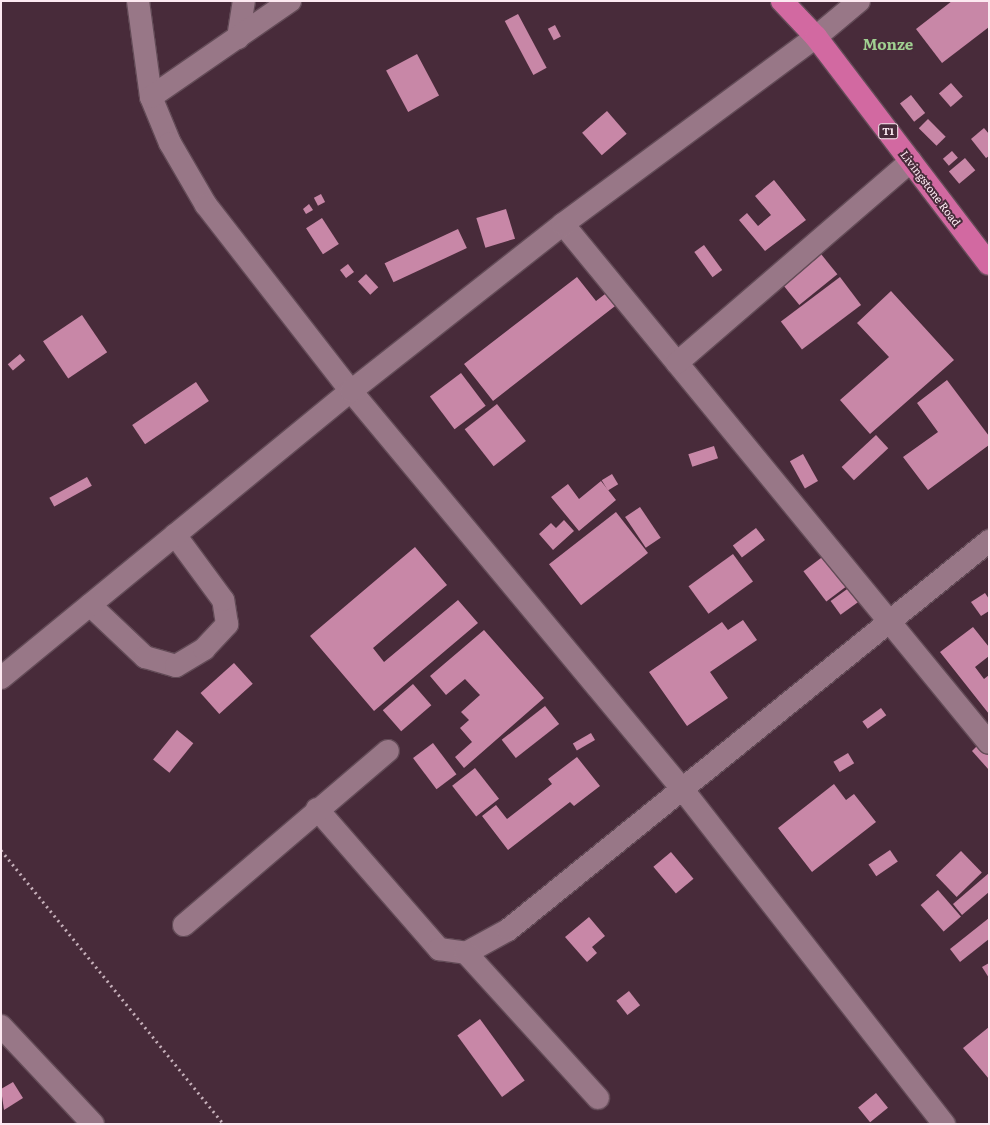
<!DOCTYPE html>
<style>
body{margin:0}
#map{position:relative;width:990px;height:1125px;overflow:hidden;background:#482b3a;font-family:Literata,serif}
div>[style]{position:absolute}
.building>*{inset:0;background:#c887a7;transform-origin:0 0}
.roads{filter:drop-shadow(1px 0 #634b57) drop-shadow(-1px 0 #634b57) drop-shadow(0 1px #634b57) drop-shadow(0 -1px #634b57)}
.minor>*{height:22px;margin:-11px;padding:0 11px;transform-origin:11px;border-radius:11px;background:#987787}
.highway>*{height:22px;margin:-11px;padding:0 11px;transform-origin:11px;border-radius:11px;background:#d269a1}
.rail>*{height:3px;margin-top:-1.5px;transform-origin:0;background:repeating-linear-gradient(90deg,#c8b2bc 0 2px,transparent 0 6px)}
span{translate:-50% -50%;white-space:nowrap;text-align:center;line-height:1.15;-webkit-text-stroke:4px #482b3a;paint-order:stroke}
.shield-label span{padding:1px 3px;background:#482b3a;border:1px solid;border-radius:3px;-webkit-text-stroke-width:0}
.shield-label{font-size:10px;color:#fce9f1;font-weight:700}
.street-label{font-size:11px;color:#fce9f1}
.district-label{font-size:15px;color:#a0d091;font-weight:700}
.frame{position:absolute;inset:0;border:2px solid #fce9f1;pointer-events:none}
</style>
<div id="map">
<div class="building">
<div style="clip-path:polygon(952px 1px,989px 1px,989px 27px,942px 63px,916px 29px)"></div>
<div style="left:518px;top:14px;width:61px;height:15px;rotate:62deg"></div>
<div style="left:555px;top:25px;width:13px;height:8px;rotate:63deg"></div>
<div style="left:417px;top:54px;width:47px;height:35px;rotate:62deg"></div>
<div style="left:951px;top:83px;width:18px;height:16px;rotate:49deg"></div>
<div style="left:911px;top:95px;width:23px;height:14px;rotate:52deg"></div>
<div style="left:607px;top:111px;width:30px;height:33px;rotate:49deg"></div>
<div style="left:928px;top:119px;width:25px;height:13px;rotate:45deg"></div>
<div style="clip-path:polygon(984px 128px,989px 134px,989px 156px,986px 158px,971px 139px)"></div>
<div style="left:952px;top:151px;width:9px;height:12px;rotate:49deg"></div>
<div style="left:965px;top:158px;width:16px;height:21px;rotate:50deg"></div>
<div style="clip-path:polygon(774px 180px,806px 220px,765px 251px,739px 220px,747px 213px,758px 226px,771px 215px,755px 196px)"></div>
<div style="left:321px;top:194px;width:9px;height:8px;rotate:63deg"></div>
<div style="clip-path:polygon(309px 204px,313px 210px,306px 214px,303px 209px)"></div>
<div style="left:506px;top:209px;width:31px;height:31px;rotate:73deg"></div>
<div style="left:322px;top:218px;width:31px;height:19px;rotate:57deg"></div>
<div style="left:458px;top:229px;width:21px;height:81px;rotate:65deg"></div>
<div style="left:704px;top:245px;width:31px;height:12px;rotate:54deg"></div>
<div style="left:821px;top:254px;width:26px;height:49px;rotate:51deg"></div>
<div style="left:348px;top:264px;width:10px;height:10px;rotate:53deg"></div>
<div style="left:366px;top:274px;width:18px;height:11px;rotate:47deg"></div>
<div style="clip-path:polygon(577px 277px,596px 301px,609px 291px,619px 303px,493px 401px,464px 364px)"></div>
<div style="left:840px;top:277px;width:35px;height:74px;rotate:53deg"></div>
<div style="clip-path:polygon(891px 291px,954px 360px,870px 434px,840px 400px,889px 357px,857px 323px)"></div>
<div style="left:82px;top:315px;width:45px;height:47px;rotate:56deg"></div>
<div style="left:20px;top:354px;width:8px;height:16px;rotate:50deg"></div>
<div style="left:461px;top:373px;width:41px;height:39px;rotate:53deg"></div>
<div style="clip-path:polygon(947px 380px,989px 436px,989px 445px,928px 490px,903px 457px,938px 432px,917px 403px)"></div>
<div style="left:196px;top:382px;width:23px;height:77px;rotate:56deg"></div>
<div style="left:497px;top:404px;width:47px;height:41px;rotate:52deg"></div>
<div style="left:876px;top:435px;width:18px;height:47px;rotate:47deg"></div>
<div style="left:714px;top:446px;width:13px;height:27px;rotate:72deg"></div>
<div style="left:803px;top:454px;width:31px;height:15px;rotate:61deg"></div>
<div style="left:612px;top:474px;width:12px;height:12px;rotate:59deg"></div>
<div style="left:87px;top:477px;width:10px;height:43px;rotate:61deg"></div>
<div style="clip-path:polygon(601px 481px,616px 500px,579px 531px,551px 497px,568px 484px,579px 499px)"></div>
<div style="left:640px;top:507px;width:37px;height:18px;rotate:56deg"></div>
<div style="left:616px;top:512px;width:52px;height:85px;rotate:52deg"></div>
<div style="clip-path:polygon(564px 520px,574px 531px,553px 550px,539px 534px,551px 523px,556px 528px)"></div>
<div style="left:756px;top:528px;width:15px;height:29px;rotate:53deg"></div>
<div style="clip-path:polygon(415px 547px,447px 585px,373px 648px,384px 662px,458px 600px,478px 623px,374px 711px,310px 636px)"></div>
<div style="left:829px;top:552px;width:38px;height:32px;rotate:53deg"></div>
<div style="left:733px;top:554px;width:34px;height:55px;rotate:54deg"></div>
<div style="left:850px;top:587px;width:17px;height:24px;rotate:54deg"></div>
<div style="clip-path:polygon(985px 593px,989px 599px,989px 611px,981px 616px,971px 602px)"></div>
<div style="clip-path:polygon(743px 620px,757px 640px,710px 672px,728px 698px,687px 726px,649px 672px,722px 622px,728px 630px)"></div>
<div style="clip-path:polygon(973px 627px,989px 647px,989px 656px,975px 667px,984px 679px,989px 675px,989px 714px,940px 652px)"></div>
<div style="clip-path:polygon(484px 630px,544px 698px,464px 768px,455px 757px,472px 742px,460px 728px,469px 720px,461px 712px,480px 695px,465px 679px,446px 695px,430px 676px)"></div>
<div style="left:234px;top:663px;width:28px;height:45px;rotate:48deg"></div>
<div style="left:413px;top:684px;width:28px;height:40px;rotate:49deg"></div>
<div style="left:545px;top:706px;width:23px;height:55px;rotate:52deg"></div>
<div style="left:881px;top:708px;width:9px;height:23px;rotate:54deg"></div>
<div style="left:177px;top:730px;width:21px;height:38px;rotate:39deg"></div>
<div style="left:591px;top:733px;width:8px;height:21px;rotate:60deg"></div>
<div style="clip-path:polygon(982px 741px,989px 749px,989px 770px,972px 751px)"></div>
<div style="left:433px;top:743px;width:39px;height:25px;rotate:53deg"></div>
<div style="left:848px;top:753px;width:12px;height:17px;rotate:59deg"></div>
<div style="clip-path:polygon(577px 757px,600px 786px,574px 806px,570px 802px,508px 850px,482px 816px,496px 805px,507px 819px,552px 784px,548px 779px)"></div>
<div style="left:475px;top:768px;width:39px;height:29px;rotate:52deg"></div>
<div style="clip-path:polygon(834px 784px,846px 800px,854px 794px,876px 822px,812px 872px,778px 828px)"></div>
<div style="left:890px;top:850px;width:14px;height:26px;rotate:56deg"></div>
<div style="left:961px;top:851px;width:30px;height:35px;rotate:46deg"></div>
<div style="left:671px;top:852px;width:35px;height:23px;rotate:50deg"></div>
<div style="clip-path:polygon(989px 873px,989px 892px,962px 915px,953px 904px)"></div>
<div style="left:938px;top:890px;width:35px;height:23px;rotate:49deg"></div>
<div style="clip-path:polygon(589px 917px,605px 936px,592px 947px,597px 953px,587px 962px,565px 937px)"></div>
<div style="clip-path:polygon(989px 918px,989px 939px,960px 962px,950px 949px)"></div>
<div style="clip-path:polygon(989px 963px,989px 978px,982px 967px)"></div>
<div style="left:629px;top:991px;width:18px;height:16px;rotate:52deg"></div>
<div style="left:480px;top:1019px;width:76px;height:28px;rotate:54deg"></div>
<div style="clip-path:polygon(989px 1027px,989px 1079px,963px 1048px)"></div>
<div style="clip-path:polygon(13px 1082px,23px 1098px,4px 1110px,1px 1089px)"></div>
<div style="left:876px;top:1093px;width:19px;height:23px;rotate:51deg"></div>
</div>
<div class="roads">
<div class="minor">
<div style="left:138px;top:1px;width:97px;rotate:82.3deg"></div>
<div style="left:151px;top:97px;width:50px;rotate:67.6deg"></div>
<div style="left:170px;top:143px;width:72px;rotate:59.9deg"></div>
<div style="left:206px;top:205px;width:236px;rotate:52.1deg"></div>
<div style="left:351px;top:391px;width:519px;rotate:50.24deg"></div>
<div style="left:683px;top:790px;width:424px;rotate:52deg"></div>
<div style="left:238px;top:38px;width:37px;rotate:-81deg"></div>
<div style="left:151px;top:97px;width:169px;rotate:-34.6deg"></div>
<div style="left:563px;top:224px;width:671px;rotate:50.62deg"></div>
<div style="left:677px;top:363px;width:309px;rotate:-40.8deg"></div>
<div style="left:90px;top:605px;width:76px;rotate:43.4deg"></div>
<div style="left:145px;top:657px;width:32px;rotate:16deg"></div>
<div style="left:176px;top:666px;width:33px;rotate:-31deg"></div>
<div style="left:204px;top:649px;width:34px;rotate:-47deg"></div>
<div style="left:227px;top:624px;width:24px;rotate:-99deg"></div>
<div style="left:223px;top:600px;width:81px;rotate:-126.4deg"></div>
<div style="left:1px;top:678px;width:453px;rotate:-39.4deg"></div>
<div style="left:351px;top:391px;width:270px;rotate:-38.2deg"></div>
<div style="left:563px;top:224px;width:315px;rotate:-36.5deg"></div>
<div style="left:816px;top:37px;width:56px;rotate:-39.9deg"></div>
<div style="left:317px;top:809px;width:186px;rotate:48.9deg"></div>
<div style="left:439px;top:949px;width:27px;rotate:8deg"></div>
<div style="left:466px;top:953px;width:48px;rotate:-28.7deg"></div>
<div style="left:508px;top:930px;width:619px;rotate:-38.96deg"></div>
<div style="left:184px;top:925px;width:268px;rotate:-40.5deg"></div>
<div style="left:466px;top:953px;width:196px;rotate:47.7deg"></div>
<div style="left:1px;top:1026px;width:134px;rotate:46.8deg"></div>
</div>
<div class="highway">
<div style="left:782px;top:1px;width:50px;rotate:46.6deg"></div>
<div style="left:816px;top:37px;width:285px;rotate:52.7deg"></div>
</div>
</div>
<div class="rail">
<div style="left:1px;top:850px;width:353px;rotate:50.9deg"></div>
</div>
<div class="shield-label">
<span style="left:888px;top:131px">T1</span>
</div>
<div class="street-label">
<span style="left:931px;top:188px;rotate:53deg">Livingstone Road</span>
</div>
<div class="district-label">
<span style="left:888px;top:44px">Monze</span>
</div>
<div class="frame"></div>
</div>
